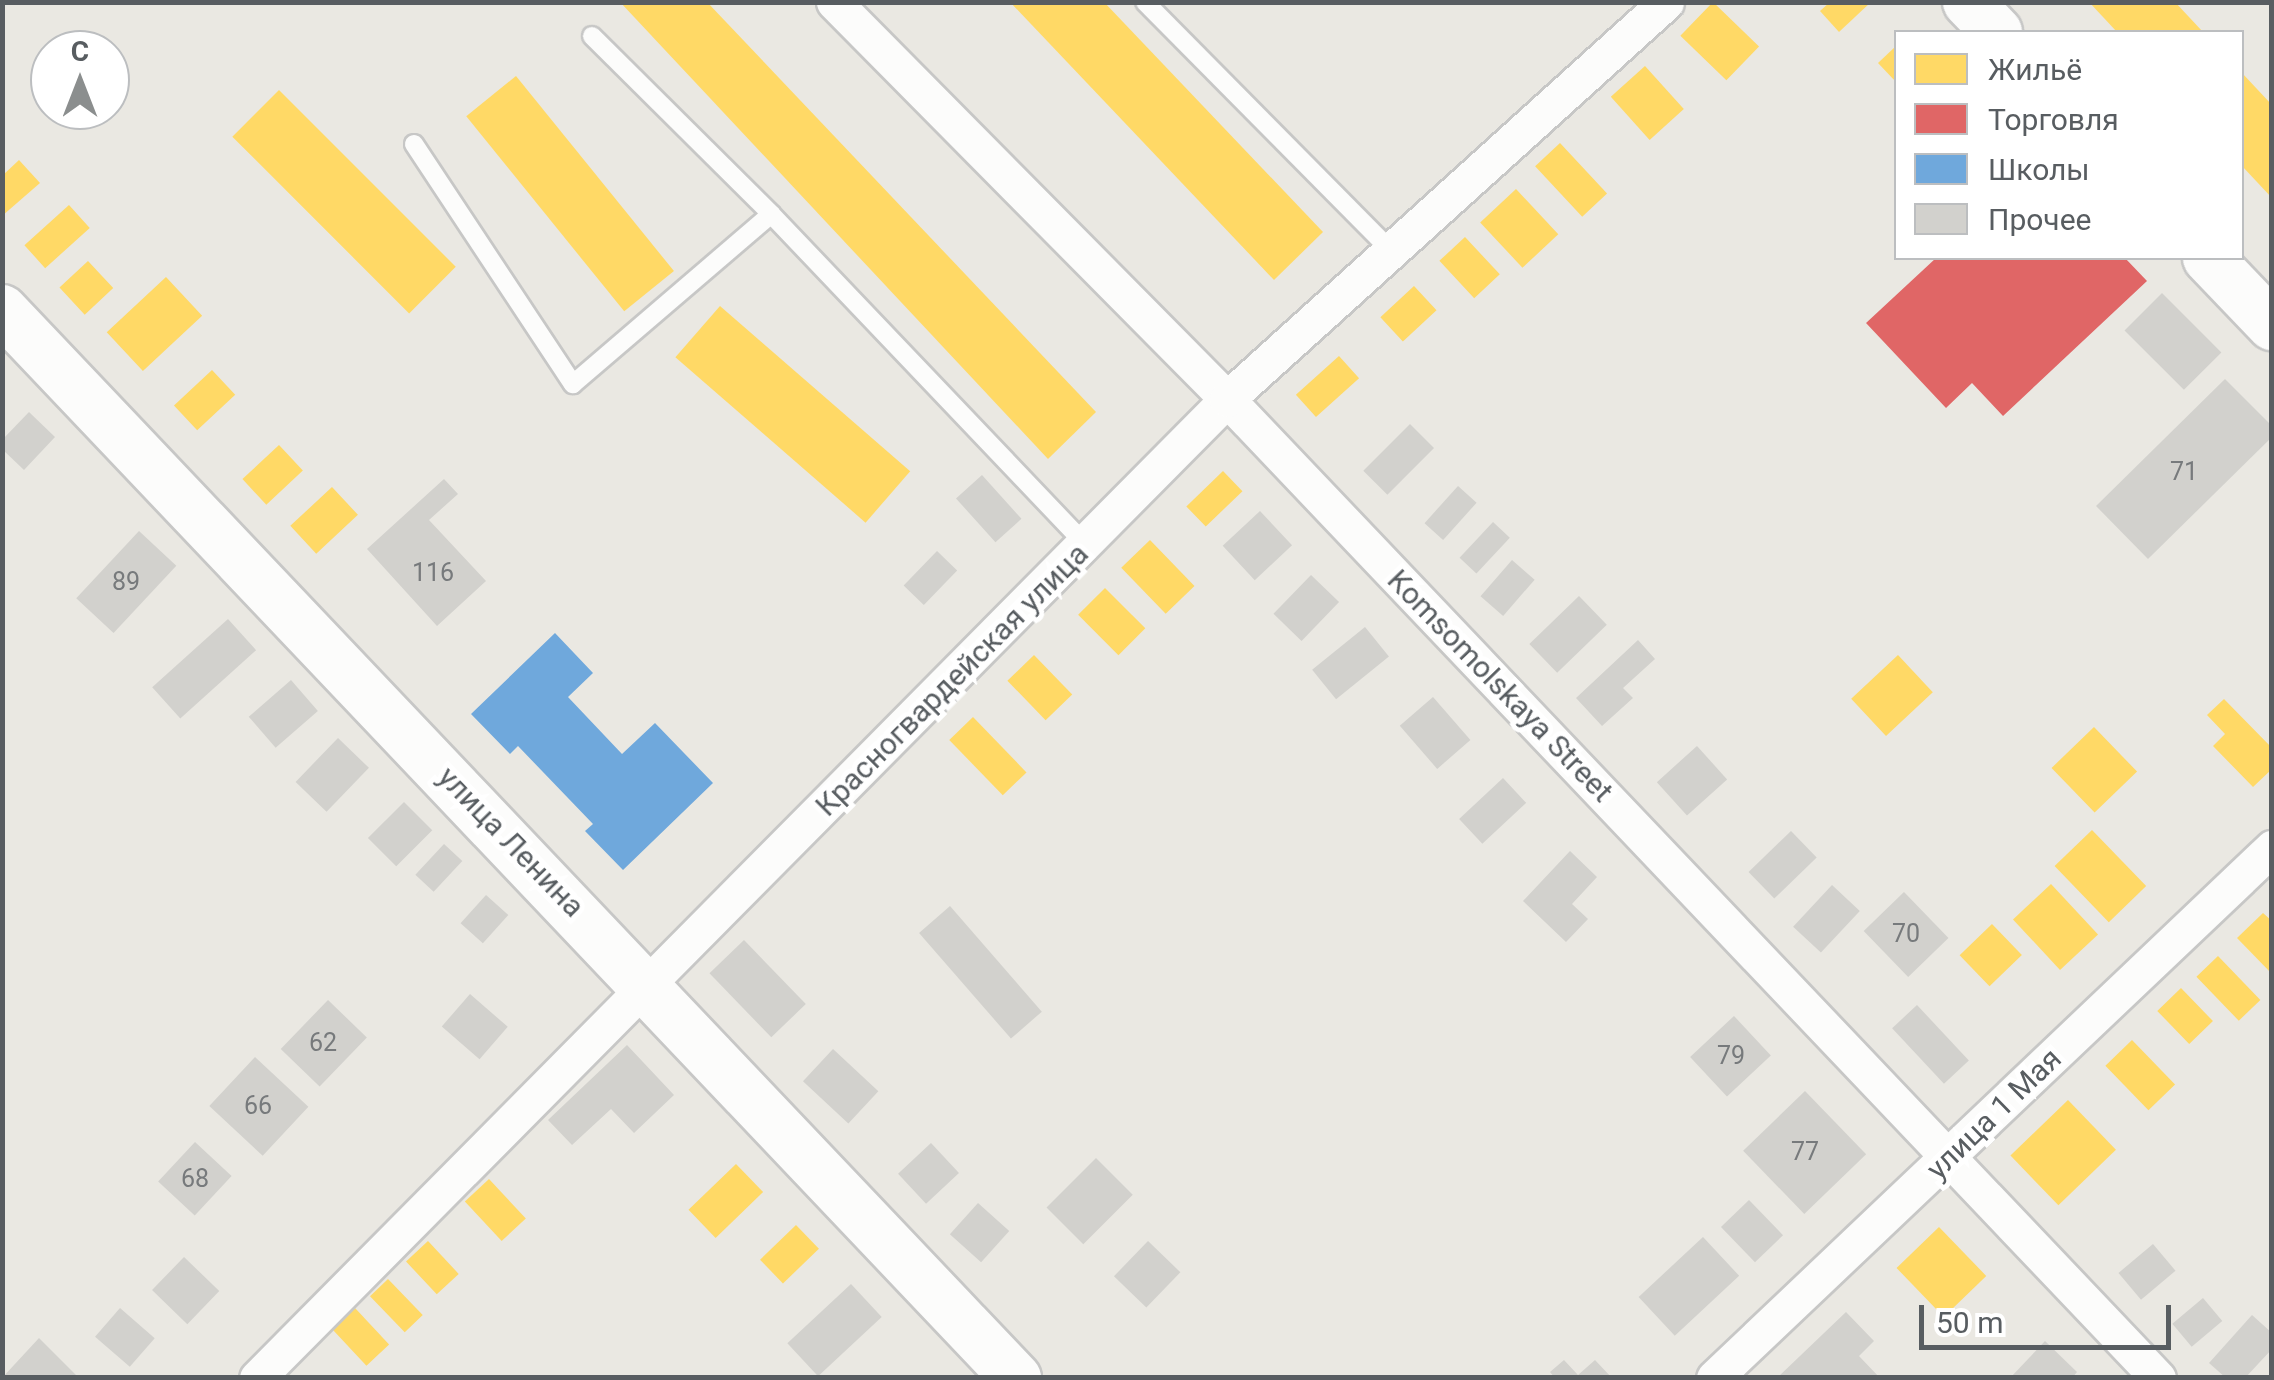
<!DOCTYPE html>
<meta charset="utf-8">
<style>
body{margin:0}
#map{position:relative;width:2274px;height:1380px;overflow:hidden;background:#eae8e2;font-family:Roboto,sans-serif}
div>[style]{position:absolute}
.homes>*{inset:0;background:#ffd966;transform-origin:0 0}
.shops>*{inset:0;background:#e06666}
.schools>*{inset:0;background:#6fa8dc}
.building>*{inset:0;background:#d2d1cd;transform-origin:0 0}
.roads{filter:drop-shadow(2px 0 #c7c7c6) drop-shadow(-2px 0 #c7c7c6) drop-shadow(0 2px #c7c7c6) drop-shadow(0 -2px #c7c7c6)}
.lane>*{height:18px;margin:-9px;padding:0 9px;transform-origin:9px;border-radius:9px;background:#fcfcfb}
.street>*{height:35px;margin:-17.5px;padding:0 17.5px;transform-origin:17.5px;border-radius:17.5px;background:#fcfcfb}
.secondary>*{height:50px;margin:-25px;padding:0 25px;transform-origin:25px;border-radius:25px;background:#fcfcfb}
span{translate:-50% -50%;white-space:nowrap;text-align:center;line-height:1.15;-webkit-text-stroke:10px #fff;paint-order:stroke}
.number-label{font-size:25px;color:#777a7c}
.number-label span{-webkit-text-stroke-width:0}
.street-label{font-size:30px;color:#585d61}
.frame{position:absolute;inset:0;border:5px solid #585d61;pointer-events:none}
.legend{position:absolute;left:1894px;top:30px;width:350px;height:230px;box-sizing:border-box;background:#fff;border:2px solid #bcbec0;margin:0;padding:12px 18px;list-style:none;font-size:30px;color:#585d61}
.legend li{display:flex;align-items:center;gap:20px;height:50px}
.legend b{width:50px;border:2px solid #bcbec0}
.north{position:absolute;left:30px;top:30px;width:100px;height:100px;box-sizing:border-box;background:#fff;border:2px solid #bcbec0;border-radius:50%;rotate:0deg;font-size:28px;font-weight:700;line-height:40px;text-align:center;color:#585d61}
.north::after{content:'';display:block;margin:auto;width:35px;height:45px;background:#8b8e8e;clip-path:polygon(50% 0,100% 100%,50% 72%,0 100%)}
.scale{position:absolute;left:1919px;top:1305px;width:252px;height:45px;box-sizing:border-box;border:5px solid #585d61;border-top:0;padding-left:12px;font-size:30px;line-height:35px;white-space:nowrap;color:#585d61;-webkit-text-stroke:8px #fff;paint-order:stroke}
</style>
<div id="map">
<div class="homes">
<div style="clip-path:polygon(620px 2px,707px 2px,1096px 412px,1048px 459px)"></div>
<div style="clip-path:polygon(1010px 2px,1104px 2px,1323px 232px,1274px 280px)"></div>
<div style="left:1713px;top:2px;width:64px;height:47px;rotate:44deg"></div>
<div style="clip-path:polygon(1830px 2px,1871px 2px,1839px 32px,1820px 11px)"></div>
<div style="clip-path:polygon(2089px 2px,2175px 2px,2203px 32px,2117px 32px)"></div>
<div style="clip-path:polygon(1896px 46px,1896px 82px,1878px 63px)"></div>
<div style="left:1645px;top:66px;width:58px;height:46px;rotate:48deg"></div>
<div style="clip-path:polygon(2242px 73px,2272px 105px,2272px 198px,2242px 166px)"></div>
<div style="left:516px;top:76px;width:251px;height:64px;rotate:51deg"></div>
<div style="left:279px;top:90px;width:250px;height:66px;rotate:45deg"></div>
<div style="left:1560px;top:143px;width:69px;height:34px;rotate:47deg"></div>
<div style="clip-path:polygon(19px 160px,40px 183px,2px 216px,2px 176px)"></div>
<div style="left:1516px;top:189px;width:62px;height:49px;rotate:47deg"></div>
<div style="left:69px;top:205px;width:31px;height:60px;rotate:48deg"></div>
<div style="left:1465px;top:237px;width:51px;height:35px;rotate:47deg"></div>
<div style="left:88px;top:261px;width:37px;height:39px;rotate:47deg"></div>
<div style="left:166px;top:277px;width:53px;height:81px;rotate:47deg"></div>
<div style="left:1414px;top:286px;width:33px;height:46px;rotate:47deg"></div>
<div style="left:720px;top:306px;width:252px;height:68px;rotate:41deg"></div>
<div style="left:1339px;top:356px;width:30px;height:58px;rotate:48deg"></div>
<div style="left:212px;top:370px;width:34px;height:52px;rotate:47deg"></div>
<div style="left:279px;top:445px;width:35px;height:50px;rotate:47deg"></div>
<div style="left:1223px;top:471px;width:28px;height:51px;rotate:46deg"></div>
<div style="left:332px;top:487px;width:38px;height:57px;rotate:47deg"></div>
<div style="left:1150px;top:540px;width:64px;height:40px;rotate:46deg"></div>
<div style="left:1105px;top:588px;width:57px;height:38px;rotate:45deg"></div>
<div style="left:1034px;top:655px;width:55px;height:37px;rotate:46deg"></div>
<div style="left:1898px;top:655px;width:51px;height:64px;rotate:47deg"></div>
<div style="clip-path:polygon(2224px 699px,2272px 748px,2272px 769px,2253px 787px,2213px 746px,2225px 734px,2207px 715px)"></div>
<div style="left:973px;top:717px;width:77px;height:33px;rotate:46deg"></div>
<div style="left:2094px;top:727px;width:62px;height:59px;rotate:46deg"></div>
<div style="left:2092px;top:830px;width:78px;height:52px;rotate:46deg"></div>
<div style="left:2051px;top:884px;width:69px;height:52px;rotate:47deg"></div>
<div style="clip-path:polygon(2263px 913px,2272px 921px,2272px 974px,2237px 938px)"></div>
<div style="left:1992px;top:924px;width:43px;height:45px;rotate:46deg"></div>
<div style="left:2218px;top:956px;width:61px;height:30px;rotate:46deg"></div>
<div style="left:2181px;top:988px;width:46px;height:33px;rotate:46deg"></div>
<div style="left:2132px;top:1040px;width:62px;height:37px;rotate:46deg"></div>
<div style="left:2068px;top:1100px;width:69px;height:80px;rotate:46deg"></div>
<div style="left:736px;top:1164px;width:39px;height:66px;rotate:46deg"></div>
<div style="left:489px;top:1179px;width:54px;height:33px;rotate:47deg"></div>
<div style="left:796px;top:1225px;width:33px;height:50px;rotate:46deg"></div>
<div style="left:1939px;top:1227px;width:68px;height:59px;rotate:46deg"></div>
<div style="left:428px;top:1241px;width:45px;height:30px;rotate:47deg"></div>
<div style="left:388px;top:1279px;width:50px;height:25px;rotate:46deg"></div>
<div style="left:355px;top:1308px;width:50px;height:31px;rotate:47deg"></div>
</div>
<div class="shops">
<div style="clip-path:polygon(1936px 258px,2125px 258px,2147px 281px,2003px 416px,1972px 383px,1946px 408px,1866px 323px)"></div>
</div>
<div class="schools">
<div style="clip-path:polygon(555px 633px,593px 673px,568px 697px,622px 754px,655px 723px,713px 783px,623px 870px,585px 831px,593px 824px,518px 746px,510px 754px,471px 714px)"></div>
</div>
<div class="building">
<div style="left:2162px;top:293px;width:84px;height:53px;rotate:45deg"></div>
<div style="clip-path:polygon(2225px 379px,2272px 426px,2272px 437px,2148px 559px,2096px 506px)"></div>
<div style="clip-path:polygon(29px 412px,55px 437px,24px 470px,2px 449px,2px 440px)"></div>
<div style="left:1410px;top:424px;width:34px;height:66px;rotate:45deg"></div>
<div style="left:982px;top:475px;width:59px;height:35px;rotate:48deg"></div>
<div style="clip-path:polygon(444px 479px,458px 494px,429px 520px,486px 581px,437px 626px,367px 549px)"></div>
<div style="left:1458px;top:486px;width:25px;height:50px;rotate:42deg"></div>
<div style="left:1260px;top:511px;width:47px;height:51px;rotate:47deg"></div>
<div style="left:1493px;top:522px;width:23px;height:49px;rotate:43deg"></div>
<div style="left:139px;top:531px;width:51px;height:92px;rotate:43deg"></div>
<div style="left:937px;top:551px;width:28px;height:48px;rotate:44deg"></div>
<div style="left:1512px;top:560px;width:30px;height:48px;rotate:41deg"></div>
<div style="left:1311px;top:575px;width:39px;height:54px;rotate:44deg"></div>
<div style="left:1579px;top:596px;width:40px;height:69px;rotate:46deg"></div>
<div style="left:228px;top:619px;width:42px;height:102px;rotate:48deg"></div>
<div style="left:1365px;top:627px;width:38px;height:68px;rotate:51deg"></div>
<div style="clip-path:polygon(1638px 640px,1655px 659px,1623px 688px,1633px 698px,1602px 726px,1576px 698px)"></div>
<div style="left:291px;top:680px;width:41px;height:56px;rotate:49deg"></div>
<div style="left:1433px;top:697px;width:57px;height:44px;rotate:49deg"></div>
<div style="left:338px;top:738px;width:43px;height:61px;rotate:44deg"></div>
<div style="left:1697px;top:746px;width:45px;height:54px;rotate:48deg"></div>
<div style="left:1503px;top:778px;width:34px;height:60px;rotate:47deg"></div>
<div style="left:404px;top:802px;width:40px;height:51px;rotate:45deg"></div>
<div style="left:1791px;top:831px;width:37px;height:59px;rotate:46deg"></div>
<div style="left:444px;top:844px;width:25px;height:42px;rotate:43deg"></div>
<div style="clip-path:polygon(1570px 851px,1597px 877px,1572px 904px,1588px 919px,1566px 942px,1523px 901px)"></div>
<div style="left:1832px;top:885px;width:38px;height:57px;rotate:43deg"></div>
<div style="left:1904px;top:892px;width:64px;height:56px;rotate:46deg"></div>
<div style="left:486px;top:895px;width:30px;height:38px;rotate:42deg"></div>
<div style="left:950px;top:906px;width:140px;height:41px;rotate:49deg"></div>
<div style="left:744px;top:940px;width:89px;height:48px;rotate:46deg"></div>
<div style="left:470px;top:994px;width:50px;height:43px;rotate:41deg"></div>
<div style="left:328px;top:1000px;width:54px;height:68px;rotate:44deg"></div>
<div style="left:1917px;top:1005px;width:76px;height:34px;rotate:47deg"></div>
<div style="left:1734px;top:1016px;width:54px;height:60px;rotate:47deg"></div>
<div style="clip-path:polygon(627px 1045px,674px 1095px,634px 1133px,611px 1109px,572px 1145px,548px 1120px)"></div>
<div style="left:833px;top:1049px;width:62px;height:44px;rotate:43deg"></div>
<div style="left:255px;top:1057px;width:73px;height:67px;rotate:43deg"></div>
<div style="left:1805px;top:1091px;width:88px;height:86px;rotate:46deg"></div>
<div style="left:195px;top:1142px;width:50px;height:54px;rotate:43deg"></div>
<div style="left:931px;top:1143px;width:41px;height:45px;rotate:47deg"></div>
<div style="left:1096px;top:1158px;width:52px;height:70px;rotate:45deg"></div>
<div style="left:1749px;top:1200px;width:49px;height:39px;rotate:46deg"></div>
<div style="left:978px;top:1203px;width:42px;height:42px;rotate:42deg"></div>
<div style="left:1703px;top:1237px;width:53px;height:88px;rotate:47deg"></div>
<div style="left:1148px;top:1241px;width:45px;height:49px;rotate:44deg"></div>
<div style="left:2153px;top:1244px;width:35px;height:45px;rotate:50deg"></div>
<div style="left:184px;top:1257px;width:49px;height:46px;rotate:44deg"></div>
<div style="left:851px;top:1284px;width:45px;height:87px;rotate:47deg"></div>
<div style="left:2203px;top:1298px;width:30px;height:40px;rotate:50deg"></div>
<div style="left:120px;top:1308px;width:46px;height:38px;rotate:41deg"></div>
<div style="clip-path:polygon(1846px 1312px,1874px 1341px,1859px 1356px,1880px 1378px,1777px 1378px)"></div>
<div style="clip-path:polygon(2252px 1315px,2272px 1333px,2272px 1349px,2245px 1378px,2226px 1378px,2209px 1363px)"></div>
<div style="clip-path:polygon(39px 1338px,79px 1378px,2px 1378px)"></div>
<div style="clip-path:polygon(2045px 1341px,2077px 1372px,2072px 1378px,2010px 1378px)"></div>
<div style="clip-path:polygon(1564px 1360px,1578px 1375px,1595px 1360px,1612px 1378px,1555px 1378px,1550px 1372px)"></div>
</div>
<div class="roads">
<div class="lane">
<div style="left:1145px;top:2px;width:354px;rotate:45.3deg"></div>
<div style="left:592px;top:36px;width:252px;rotate:44.8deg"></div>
<div style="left:414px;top:144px;width:288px;rotate:56.5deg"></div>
<div style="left:573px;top:384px;width:261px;rotate:-40.6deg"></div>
<div style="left:771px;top:214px;width:457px;rotate:46.4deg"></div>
</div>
<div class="street">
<div style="left:834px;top:2px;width:559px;rotate:45.29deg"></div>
<div style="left:1227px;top:399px;width:1351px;rotate:46.44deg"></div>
<div style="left:257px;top:1378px;width:1378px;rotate:-45.26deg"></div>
<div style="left:1227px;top:399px;width:592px;rotate:-42.12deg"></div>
<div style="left:1714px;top:1378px;width:770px;rotate:-43.53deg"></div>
</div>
<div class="secondary">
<div style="left:1968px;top:2px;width:42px;rotate:46deg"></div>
<div style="left:2208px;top:258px;width:93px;rotate:46.3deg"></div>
<div style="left:2px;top:310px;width:1473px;rotate:46.49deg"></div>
</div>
</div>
<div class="number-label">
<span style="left:2184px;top:472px">71</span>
<span style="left:433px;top:573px">116</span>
<span style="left:126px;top:582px">89</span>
<span style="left:1906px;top:934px">70</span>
<span style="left:323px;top:1043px">62</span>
<span style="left:1731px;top:1056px">79</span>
<span style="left:258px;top:1106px">66</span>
<span style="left:1805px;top:1152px">77</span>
<span style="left:195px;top:1179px">68</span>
</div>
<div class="street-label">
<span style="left:952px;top:680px;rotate:-45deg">Красногвардейская улица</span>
<span style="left:1500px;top:686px;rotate:46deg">Komsomolskaya Street</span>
<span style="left:511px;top:842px;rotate:46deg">улица Ленина</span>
<span style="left:1994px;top:1114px;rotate:-44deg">улица 1 Мая</span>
</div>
<div class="frame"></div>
<ul class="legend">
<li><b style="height:28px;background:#ffd966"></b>Жильё</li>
<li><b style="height:28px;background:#e06666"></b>Торговля</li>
<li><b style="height:28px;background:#6fa8dc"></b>Школы</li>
<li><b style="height:28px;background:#d2d1cd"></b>Прочее</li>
</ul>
<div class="north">С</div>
<div class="scale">50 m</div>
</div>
